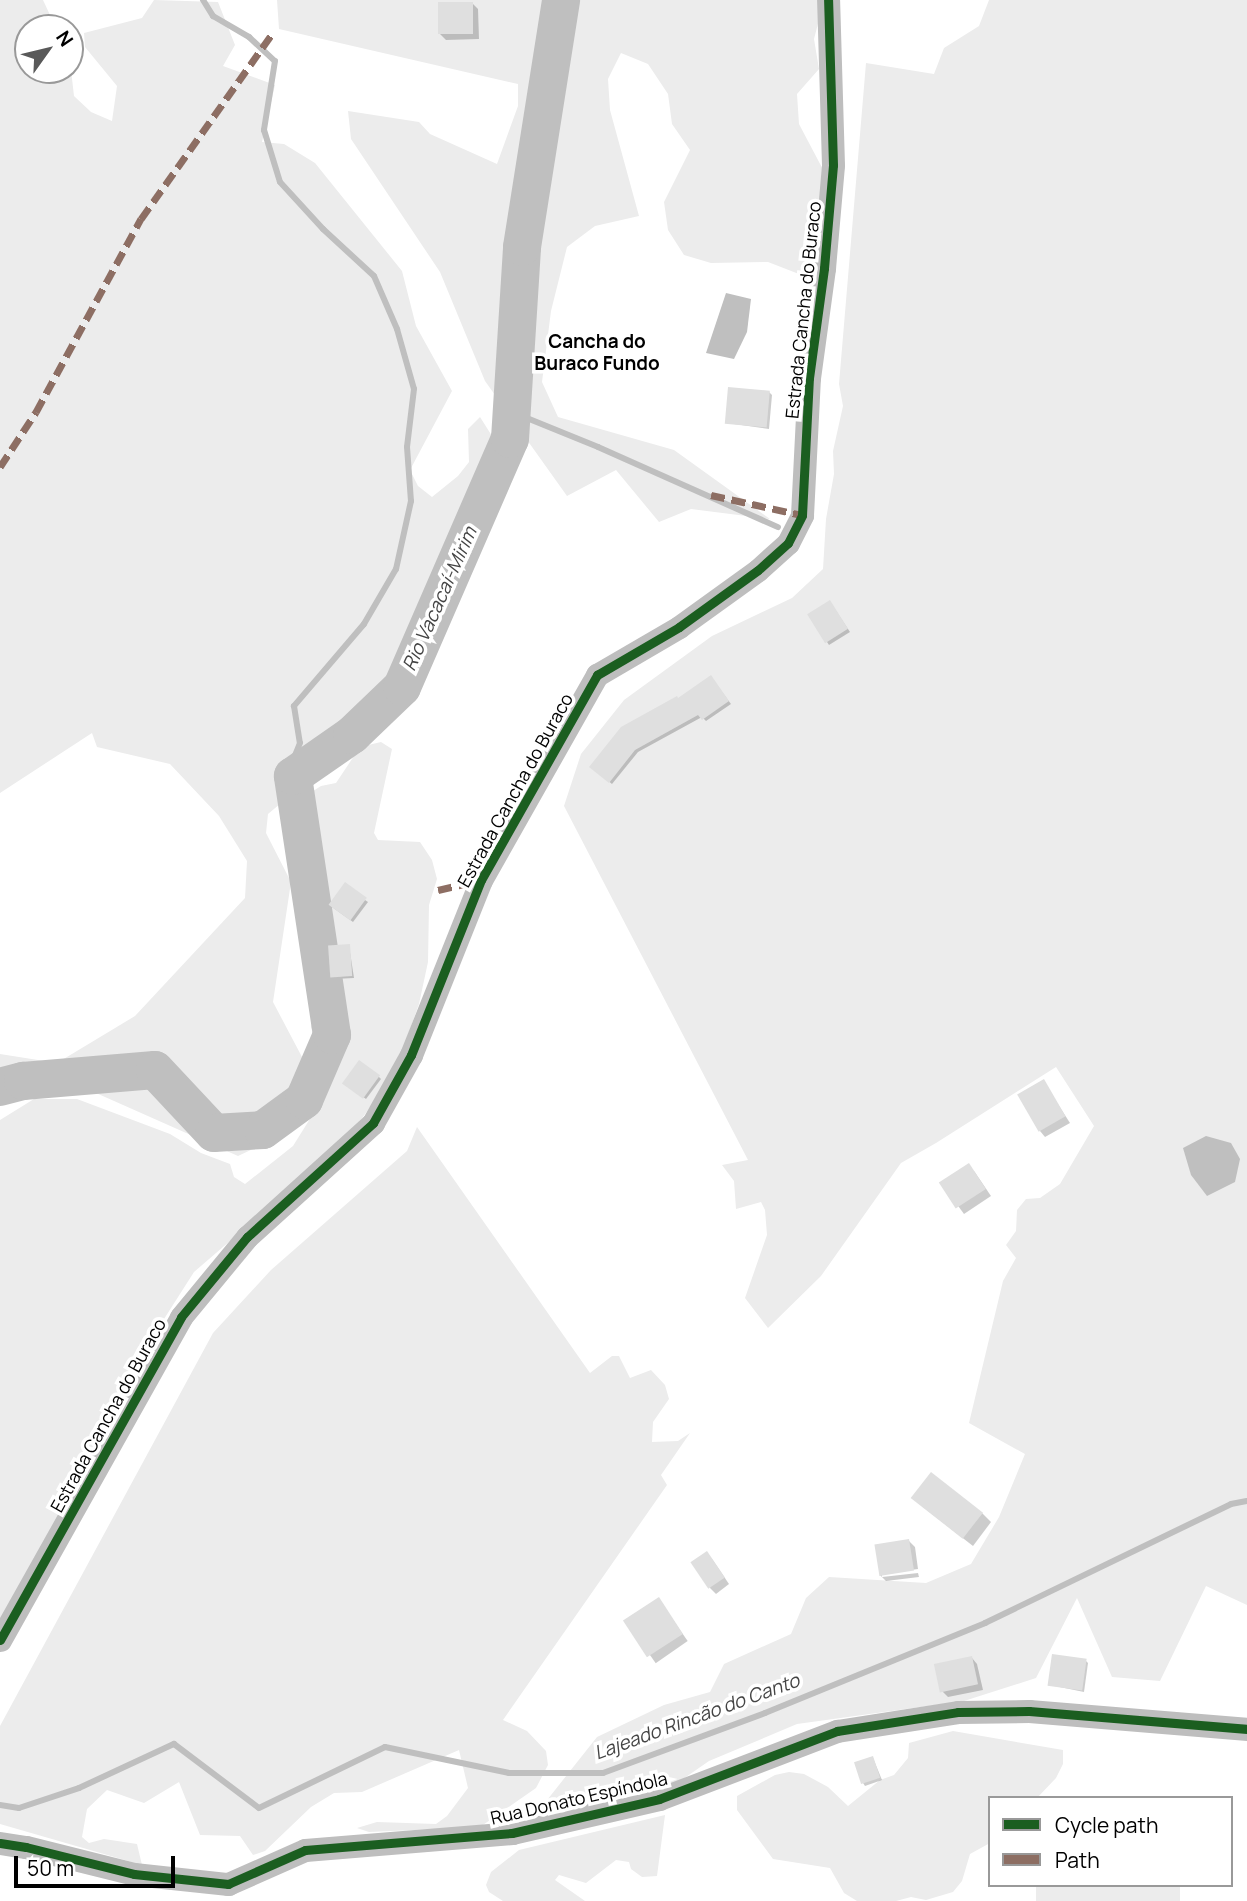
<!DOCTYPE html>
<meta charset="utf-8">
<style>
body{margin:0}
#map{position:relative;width:1247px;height:1901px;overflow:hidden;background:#fff;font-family:Manrope,sans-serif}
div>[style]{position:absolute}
.green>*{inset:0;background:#ececec;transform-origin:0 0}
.water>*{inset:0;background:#bfbfbf}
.shadow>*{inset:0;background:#0003;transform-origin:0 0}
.stream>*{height:6px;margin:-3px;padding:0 3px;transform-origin:3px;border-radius:3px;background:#bfbfbf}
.river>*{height:38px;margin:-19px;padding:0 19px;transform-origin:19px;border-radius:19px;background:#bfbfbf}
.building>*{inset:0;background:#dfdfdf;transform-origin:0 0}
.minor>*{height:23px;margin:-11.5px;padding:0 11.5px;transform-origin:11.5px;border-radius:11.5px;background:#bebebe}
.quiet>*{height:7px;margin-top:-3.5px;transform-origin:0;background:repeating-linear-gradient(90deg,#8d6e63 0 14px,transparent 0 21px)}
.cycleway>*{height:9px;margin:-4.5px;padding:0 4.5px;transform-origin:4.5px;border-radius:4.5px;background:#1b5e20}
span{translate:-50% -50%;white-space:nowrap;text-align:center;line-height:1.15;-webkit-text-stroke:7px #fff;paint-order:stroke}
.street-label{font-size:18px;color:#000}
.neighbourhood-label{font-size:19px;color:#000;font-weight:700}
.water-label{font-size:19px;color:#444;font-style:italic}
.legend{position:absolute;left:988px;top:1796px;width:245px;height:91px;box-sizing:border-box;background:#fff;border:2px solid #999;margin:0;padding:9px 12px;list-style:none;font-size:21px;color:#000}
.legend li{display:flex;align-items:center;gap:14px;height:35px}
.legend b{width:35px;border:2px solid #999}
.north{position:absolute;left:14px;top:14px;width:70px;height:70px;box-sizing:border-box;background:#fff;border:2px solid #999;border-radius:50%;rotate:56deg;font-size:19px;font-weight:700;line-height:28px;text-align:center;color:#000}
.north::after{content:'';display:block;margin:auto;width:24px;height:32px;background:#595959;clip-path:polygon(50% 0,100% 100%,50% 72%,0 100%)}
.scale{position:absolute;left:14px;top:1856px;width:161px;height:32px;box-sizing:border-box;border:4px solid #000;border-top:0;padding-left:9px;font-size:21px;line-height:24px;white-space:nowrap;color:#000;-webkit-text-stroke:5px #fff;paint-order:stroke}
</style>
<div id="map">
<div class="green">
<div style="clip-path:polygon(0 0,43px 0,56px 28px,28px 28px,28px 70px,70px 70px,70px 61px,74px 96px,91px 112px,112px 121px,117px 86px,85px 47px,84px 33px,142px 18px,154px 0,218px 2px,235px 45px,223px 66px,275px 85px,262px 142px,284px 144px,315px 163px,402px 271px,416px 326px,452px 391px,410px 470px,418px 486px,432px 497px,458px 476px,469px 462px,468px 429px,480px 417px,499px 447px,438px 606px,367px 731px,268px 814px,266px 833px,291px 882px,273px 1002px,302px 1057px,298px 1094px,268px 1142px,238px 1156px,87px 1089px,19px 1091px,0 1098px,0 1054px,57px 1063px,135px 1016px,245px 898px,247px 861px,219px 816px,170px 764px,97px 747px,92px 733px,0 793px)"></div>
<div style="clip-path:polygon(277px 0,818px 0,820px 16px,814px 39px,819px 69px,797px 94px,799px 124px,828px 179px,817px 281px,768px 262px,711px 263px,684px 255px,668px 230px,664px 202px,690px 150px,672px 124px,668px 94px,648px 64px,621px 53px,608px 79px,610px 110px,639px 216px,595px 226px,567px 247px,551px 311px,542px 382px,558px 417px,674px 450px,770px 519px,691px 509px,659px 522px,616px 470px,567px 496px,485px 381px,440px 272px,351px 139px,348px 111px,419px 122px,430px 134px,497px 164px,518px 106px,518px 84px,279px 29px)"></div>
<div style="clip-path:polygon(989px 0,1247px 0,1247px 1605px,1206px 1586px,1160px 1681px,1112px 1677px,1077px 1598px,1036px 1678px,964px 1701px,797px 1724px,709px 1761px,660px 1795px,536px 1814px,597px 1737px,664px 1705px,710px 1692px,724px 1664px,791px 1634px,806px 1598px,829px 1577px,926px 1583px,971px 1564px,999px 1517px,1025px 1454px,969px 1423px,1003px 1281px,1016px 1258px,1006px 1245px,1016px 1231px,1017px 1210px,1026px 1199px,1040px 1198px,1060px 1184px,1094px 1126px,1056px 1067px,936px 1143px,901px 1163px,821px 1276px,768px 1328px,745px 1298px,767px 1235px,765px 1210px,761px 1202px,736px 1209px,734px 1181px,722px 1165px,748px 1160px,564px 806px,581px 754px,624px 700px,712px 636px,792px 598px,823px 569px,826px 519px,834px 474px,833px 451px,843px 406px,839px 384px,866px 63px,934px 74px,944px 48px,979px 26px)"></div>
<div style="clip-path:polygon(381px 742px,392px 749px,374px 833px,378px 840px,420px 842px,432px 860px,437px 879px,429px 905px,428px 962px,419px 1004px,404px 1046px,372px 1104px,347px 1140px,194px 1272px,157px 1330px,0 1626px,0 1120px,34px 1099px,77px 1099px,170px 1134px,201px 1153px,230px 1164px,234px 1177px,245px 1184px,293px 1146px,313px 1114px,318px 1049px,311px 1027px,318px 990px,305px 954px,300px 874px,283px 831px,283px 823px,294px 803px,321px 786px,336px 783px,360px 747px)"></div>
<div style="clip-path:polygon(417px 1127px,590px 1373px,612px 1356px,619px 1356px,630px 1378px,651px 1370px,665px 1385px,669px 1399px,653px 1422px,652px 1442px,678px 1441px,690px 1433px,661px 1475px,667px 1485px,503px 1720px,527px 1731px,546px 1751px,548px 1765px,536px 1788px,480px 1827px,369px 1832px,357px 1828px,377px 1822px,436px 1824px,447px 1816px,468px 1788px,459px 1750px,362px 1792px,334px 1793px,311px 1807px,265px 1851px,253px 1855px,240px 1836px,200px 1835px,179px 1782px,144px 1803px,107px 1790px,87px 1809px,82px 1837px,89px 1843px,104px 1839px,137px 1844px,142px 1865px,0 1824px,0 1726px,213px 1333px,271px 1270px,407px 1151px)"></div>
<div style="clip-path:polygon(953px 1731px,1063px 1750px,1063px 1764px,1056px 1778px,1037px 1798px,990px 1798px,990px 1843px,970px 1854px,962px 1881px,953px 1892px,926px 1900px,911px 1897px,896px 1901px,857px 1901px,844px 1893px,830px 1868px,773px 1859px,737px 1810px,737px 1796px,775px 1775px,789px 1772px,804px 1774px,828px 1787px,848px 1806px,880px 1780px,894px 1775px,908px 1758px,909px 1743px)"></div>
<div style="clip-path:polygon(665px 1815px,657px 1876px,642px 1877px,631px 1869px,629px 1862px,616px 1860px,586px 1883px,559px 1875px,555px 1880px,585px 1901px,503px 1901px,489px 1892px,486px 1885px,491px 1872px,519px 1850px)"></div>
<div style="left:1036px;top:1885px;width:144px;height:22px"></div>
</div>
<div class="water">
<div style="clip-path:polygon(726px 293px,751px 299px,747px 332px,734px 359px,706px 353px)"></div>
<div style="clip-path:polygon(1206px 1136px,1231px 1143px,1240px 1159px,1235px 1182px,1207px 1196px,1191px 1175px,1183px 1148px)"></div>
</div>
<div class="shadow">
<div style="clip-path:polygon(472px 3px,478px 9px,479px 39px,446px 40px,440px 34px)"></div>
<div style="clip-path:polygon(769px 392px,772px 395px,769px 429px,727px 423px)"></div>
<div style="clip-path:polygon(832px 605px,850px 632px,829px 645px,827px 642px)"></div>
<div style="clip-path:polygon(713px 680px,731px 704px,706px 721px,702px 717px,638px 752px,612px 784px,591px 767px,679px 700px)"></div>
<div style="clip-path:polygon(365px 900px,368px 902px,353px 922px,332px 907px)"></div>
<div style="clip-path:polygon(349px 946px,354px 978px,334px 979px,332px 976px)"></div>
<div style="clip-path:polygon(378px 1076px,381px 1079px,366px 1099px,347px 1085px)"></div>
<div style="clip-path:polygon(1043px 1081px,1070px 1123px,1045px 1137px,1040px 1131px)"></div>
<div style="clip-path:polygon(974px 1171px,991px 1196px,964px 1214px,942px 1184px)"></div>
<div style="clip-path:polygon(923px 1507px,982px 1513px,991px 1522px,973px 1546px)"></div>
<div style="clip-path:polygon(909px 1541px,915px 1547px,918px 1569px,882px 1574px,882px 1577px,918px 1573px,919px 1577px,886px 1581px,880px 1575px)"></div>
<div style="clip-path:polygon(712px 1559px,729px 1584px,716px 1594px,710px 1588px)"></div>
<div style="left:659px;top:1600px;width:50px;height:39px;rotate:55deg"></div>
<div style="clip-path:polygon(972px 1658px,977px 1664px,983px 1690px,948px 1697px,942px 1691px)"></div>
<div style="clip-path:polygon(1086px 1661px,1088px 1663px,1084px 1692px,1050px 1685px)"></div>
<div style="clip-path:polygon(873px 1758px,882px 1780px,865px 1786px,863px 1783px)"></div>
</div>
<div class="stream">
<div style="left:203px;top:0;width:19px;rotate:58deg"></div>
<div style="left:213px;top:16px;width:42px;rotate:30.3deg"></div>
<div style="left:249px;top:37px;width:35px;rotate:43deg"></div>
<div style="left:275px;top:61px;width:70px;rotate:99.1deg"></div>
<div style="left:264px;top:130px;width:54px;rotate:72.9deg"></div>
<div style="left:280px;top:182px;width:64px;rotate:47.5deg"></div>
<div style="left:323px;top:229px;width:69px;rotate:42.7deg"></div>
<div style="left:374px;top:276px;width:58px;rotate:66.5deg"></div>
<div style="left:397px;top:329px;width:62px;rotate:74.2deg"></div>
<div style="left:414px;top:389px;width:58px;rotate:96.9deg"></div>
<div style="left:407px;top:447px;width:54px;rotate:85.8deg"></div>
<div style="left:411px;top:501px;width:70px;rotate:102.4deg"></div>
<div style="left:396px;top:569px;width:64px;rotate:120.2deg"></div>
<div style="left:364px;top:624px;width:108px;rotate:130.5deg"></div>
<div style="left:294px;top:706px;width:37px;rotate:81deg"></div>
<div style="left:300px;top:743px;width:16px;rotate:112deg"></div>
<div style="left:294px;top:758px;width:18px;rotate:93deg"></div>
<div style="left:512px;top:412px;width:93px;rotate:22.1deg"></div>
<div style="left:598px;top:447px;width:197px;rotate:24deg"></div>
<div style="left:0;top:1805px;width:19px;rotate:9deg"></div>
<div style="left:19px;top:1808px;width:63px;rotate:-18.4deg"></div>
<div style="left:79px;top:1788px;width:105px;rotate:-24.9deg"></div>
<div style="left:174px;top:1744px;width:106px;rotate:37deg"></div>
<div style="left:259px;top:1808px;width:140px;rotate:-25.8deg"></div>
<div style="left:385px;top:1747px;width:127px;rotate:11.8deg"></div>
<div style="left:509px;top:1773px;width:94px"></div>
<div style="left:603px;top:1773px;width:173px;rotate:-20.3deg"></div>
<div style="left:765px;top:1713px;width:238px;rotate:-22.2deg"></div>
<div style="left:985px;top:1623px;width:273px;rotate:-25.8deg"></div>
<div style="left:1231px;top:1504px;width:16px;rotate:-11deg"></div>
</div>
<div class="river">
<div style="left:0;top:1087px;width:24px;rotate:-15deg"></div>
<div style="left:23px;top:1081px;width:132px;rotate:-4.8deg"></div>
<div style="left:155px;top:1070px;width:86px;rotate:46.9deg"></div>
<div style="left:214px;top:1133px;width:49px;rotate:-3.5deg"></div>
<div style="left:263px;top:1130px;width:51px;rotate:-36.2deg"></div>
<div style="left:304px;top:1100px;width:71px;rotate:-66.7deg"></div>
<div style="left:332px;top:1035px;width:262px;rotate:-98.6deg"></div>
<div style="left:293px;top:776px;width:72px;rotate:-34.8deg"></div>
<div style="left:352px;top:735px;width:69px;rotate:-43.8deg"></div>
<div style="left:402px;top:687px;width:270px;rotate:-66.5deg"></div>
<div style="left:510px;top:439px;width:192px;rotate:-86.4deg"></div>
<div style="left:522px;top:247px;width:250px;rotate:-81deg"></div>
</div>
<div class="building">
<div style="left:438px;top:2px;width:35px;height:32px"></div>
<div style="left:728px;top:387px;width:42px;height:37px;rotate:5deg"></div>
<div style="left:830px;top:600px;width:34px;height:27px;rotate:58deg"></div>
<div style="clip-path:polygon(711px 675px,729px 701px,702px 720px,698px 715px,635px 750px,609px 783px,589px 767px,621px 727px,677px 696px,678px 698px)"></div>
<div style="left:345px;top:882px;width:27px;height:28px;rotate:36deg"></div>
<div style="left:350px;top:944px;width:32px;height:22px;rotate:86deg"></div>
<div style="left:359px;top:1060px;width:26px;height:29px;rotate:36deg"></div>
<div style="left:1044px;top:1079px;width:43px;height:31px;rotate:60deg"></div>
<div style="left:969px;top:1163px;width:31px;height:36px;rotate:57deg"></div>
<div style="left:931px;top:1472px;width:66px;height:33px;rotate:38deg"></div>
<div style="left:909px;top:1539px;width:32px;height:35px;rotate:81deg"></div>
<div style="left:707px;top:1551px;width:32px;height:20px;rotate:56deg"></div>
<div style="left:659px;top:1597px;width:44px;height:43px;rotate:57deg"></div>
<div style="left:1052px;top:1654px;width:35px;height:32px;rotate:8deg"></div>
<div style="left:972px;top:1656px;width:29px;height:39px;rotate:78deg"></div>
<div style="left:873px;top:1756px;width:23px;height:20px;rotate:72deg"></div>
</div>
<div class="minor">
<div style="left:0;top:1640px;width:370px;rotate:-60.7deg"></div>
<div style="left:181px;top:1317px;width:104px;rotate:-50.5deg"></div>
<div style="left:247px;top:1237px;width:170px;rotate:-42.1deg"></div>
<div style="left:373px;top:1123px;width:78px;rotate:-60.8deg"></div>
<div style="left:411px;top:1055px;width:188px;rotate:-68.2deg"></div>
<div style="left:481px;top:880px;width:236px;rotate:-60.5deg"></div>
<div style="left:597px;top:675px;width:95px;rotate:-30.3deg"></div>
<div style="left:679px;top:627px;width:97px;rotate:-35.8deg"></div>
<div style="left:758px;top:570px;width:40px;rotate:-42deg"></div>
<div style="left:788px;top:543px;width:31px;rotate:-63deg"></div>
<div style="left:802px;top:515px;width:137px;rotate:-87.1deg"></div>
<div style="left:809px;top:378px;width:111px;rotate:-82.2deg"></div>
<div style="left:824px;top:268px;width:103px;rotate:-85deg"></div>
<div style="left:833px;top:165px;width:165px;rotate:-91.7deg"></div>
<div style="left:0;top:1843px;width:26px;rotate:9deg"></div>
<div style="left:26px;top:1847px;width:111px;rotate:14deg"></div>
<div style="left:134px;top:1874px;width:95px;rotate:6.1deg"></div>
<div style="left:228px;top:1884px;width:84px;rotate:-23.8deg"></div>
<div style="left:305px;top:1850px;width:208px;rotate:-4.7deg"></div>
<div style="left:512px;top:1833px;width:151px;rotate:-13deg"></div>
<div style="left:659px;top:1799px;width:191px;rotate:-20.9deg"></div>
<div style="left:837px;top:1731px;width:122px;rotate:-8.9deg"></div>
<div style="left:958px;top:1712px;width:71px;rotate:-0.8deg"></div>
<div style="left:1029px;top:1711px;width:219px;rotate:4.7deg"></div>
</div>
<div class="quiet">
<div style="left:0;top:467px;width:66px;rotate:-56.8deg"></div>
<div style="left:36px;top:412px;width:220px;rotate:-61.5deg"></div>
<div style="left:141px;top:219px;width:227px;rotate:-54.7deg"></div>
<div style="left:711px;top:495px;width:93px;rotate:12.4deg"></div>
<div style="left:438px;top:890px;width:44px;rotate:-13.1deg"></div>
</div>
<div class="cycleway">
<div style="left:0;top:1640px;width:370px;rotate:-60.7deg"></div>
<div style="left:181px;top:1317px;width:104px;rotate:-50.5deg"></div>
<div style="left:247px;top:1237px;width:170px;rotate:-42.1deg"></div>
<div style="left:373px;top:1123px;width:78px;rotate:-60.8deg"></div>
<div style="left:411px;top:1055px;width:188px;rotate:-68.2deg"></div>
<div style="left:481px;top:880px;width:236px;rotate:-60.5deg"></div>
<div style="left:597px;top:675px;width:95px;rotate:-30.3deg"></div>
<div style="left:679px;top:627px;width:97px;rotate:-35.8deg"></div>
<div style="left:758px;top:570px;width:40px;rotate:-42deg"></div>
<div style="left:788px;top:543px;width:31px;rotate:-63deg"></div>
<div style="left:802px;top:515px;width:137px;rotate:-87.1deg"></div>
<div style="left:809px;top:378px;width:111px;rotate:-82.2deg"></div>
<div style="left:824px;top:268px;width:103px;rotate:-85deg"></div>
<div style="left:833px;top:165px;width:165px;rotate:-91.7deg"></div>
<div style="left:0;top:1843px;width:26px;rotate:9deg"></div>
<div style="left:26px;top:1847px;width:111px;rotate:14deg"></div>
<div style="left:134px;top:1874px;width:95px;rotate:6.1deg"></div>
<div style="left:228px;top:1884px;width:84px;rotate:-23.8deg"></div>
<div style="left:305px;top:1850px;width:208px;rotate:-4.7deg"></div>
<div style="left:512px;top:1833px;width:151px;rotate:-13deg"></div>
<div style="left:659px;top:1799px;width:191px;rotate:-20.9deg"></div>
<div style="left:837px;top:1731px;width:122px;rotate:-8.9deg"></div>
<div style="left:958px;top:1712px;width:71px;rotate:-0.8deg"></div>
<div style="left:1029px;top:1711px;width:219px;rotate:4.7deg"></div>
</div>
<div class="street-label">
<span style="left:803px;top:310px;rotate:-84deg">Estrada Cancha do Buraco</span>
<span style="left:515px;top:790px;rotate:-61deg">Estrada Cancha do Buraco</span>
<span style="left:108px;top:1415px;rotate:-61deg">Estrada Cancha do Buraco</span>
<span style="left:579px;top:1798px;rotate:-13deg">Rua Donato Espíndola</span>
</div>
<div class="neighbourhood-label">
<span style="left:597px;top:353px">Cancha do<br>Buraco Fundo</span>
</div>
<div class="water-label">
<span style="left:440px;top:599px;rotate:-66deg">Rio Vacacaí-Mirim</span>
<span style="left:697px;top:1717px;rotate:-20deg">Lajeado Rincão do Canto</span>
</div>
<ul class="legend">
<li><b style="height:9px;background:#1b5e20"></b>Cycle path</li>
<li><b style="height:9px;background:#8d6e63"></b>Path</li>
</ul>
<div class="north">N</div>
<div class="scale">50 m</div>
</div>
